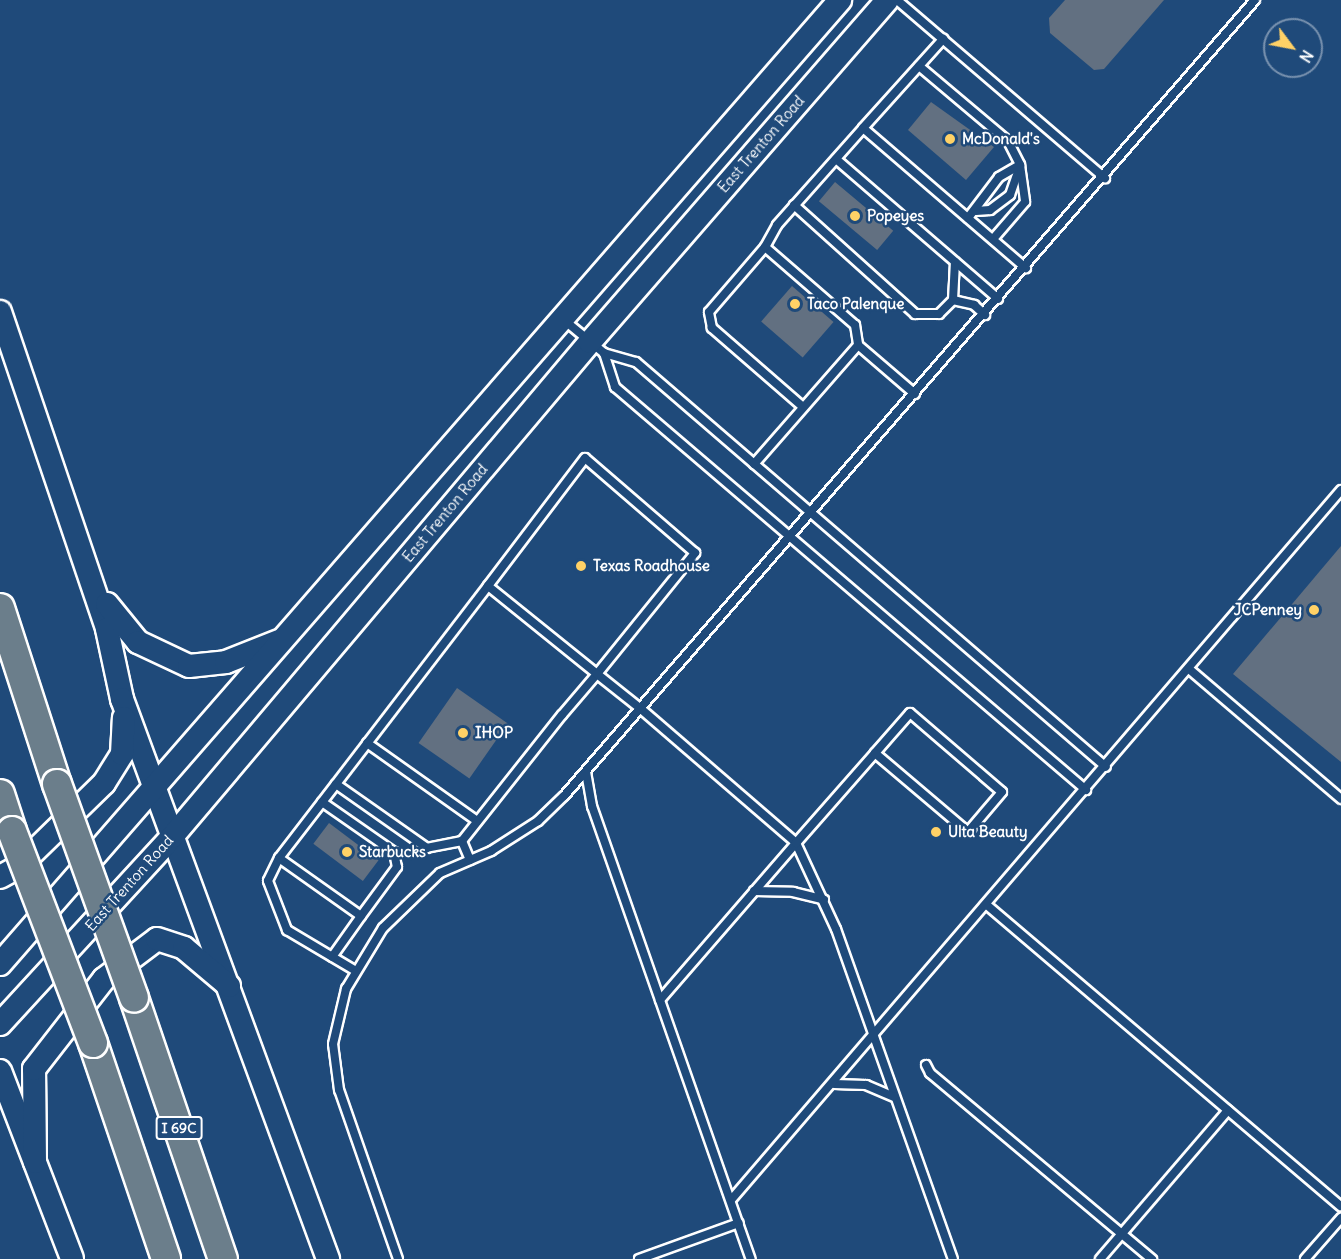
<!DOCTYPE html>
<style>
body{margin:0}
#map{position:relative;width:1341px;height:1259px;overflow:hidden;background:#1f4a7a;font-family:Delius,sans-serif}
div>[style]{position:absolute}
.building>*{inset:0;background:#627081;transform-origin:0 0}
.roads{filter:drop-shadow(2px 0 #fff) drop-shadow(-2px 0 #fff) drop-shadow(0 2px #fff) drop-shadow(0 -2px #fff)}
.service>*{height:8px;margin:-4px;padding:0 4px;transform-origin:4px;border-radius:4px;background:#1f4a7a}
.secondary>*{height:22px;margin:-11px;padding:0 11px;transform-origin:11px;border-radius:11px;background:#1f4a7a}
.motorway>*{height:28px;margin:-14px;padding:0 14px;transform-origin:14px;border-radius:14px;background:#6b7e8b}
.bridges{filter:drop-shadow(2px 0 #fff) drop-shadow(-2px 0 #fff) drop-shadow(0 2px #fff) drop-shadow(0 -2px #fff)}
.motorway-bridge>*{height:28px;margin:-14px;padding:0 14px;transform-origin:14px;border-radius:14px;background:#6b7e8b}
.dots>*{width:16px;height:16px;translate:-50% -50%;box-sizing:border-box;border:3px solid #1f4a7a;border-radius:50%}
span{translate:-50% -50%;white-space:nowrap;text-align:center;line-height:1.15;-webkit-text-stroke:5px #1f4a7a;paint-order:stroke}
.shield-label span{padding:2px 4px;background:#1f4a7a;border:2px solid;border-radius:4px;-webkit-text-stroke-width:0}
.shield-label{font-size:14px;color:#fff;font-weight:700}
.poi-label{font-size:15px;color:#fff;font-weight:700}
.left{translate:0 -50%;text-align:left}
.right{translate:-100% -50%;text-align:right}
.street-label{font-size:15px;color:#fff}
.north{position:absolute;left:1263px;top:18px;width:60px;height:60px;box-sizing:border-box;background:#1f4a7a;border:2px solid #7992af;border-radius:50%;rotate:122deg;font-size:16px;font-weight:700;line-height:24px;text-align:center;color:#fff}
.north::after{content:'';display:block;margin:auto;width:21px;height:27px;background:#ffd166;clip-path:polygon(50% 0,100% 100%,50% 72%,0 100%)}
</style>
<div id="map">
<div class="building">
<div style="clip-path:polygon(1065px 0,1164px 0,1104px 69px,1094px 70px,1050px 33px,1049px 18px)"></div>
<div style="clip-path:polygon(931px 102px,994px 147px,966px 180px,908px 130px)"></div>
<div style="left:835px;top:182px;width:76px;height:25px;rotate:40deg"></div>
<div style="left:792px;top:286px;width:55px;height:47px;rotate:41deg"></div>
<div style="clip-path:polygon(1341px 546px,1341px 762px,1233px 674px)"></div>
<div style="left:457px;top:688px;width:62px;height:67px;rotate:35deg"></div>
<div style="left:329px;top:823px;width:62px;height:26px;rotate:37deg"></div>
</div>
<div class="roads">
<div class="service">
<div style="left:897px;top:0;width:274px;rotate:40.6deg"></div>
<div style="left:919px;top:66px;width:116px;rotate:40.1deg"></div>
<div style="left:1008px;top:141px;width:27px;rotate:63deg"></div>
<div style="left:1020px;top:165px;width:37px;rotate:82deg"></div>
<div style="left:1025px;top:202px;width:49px;rotate:130.9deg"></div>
<div style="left:863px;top:128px;width:120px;rotate:-48deg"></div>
<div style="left:836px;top:159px;width:214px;rotate:40.8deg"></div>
<div style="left:794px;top:205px;width:163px;rotate:42deg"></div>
<div style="left:915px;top:314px;width:24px"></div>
<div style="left:939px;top:314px;width:20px;rotate:-45deg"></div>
<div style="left:953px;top:300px;width:38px;rotate:-87deg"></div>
<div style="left:976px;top:211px;width:14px;rotate:-4deg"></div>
<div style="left:990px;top:210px;width:25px;rotate:-37deg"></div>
<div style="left:1010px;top:195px;width:28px;rotate:-71deg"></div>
<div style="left:968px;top:218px;width:51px;rotate:-52.9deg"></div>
<div style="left:999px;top:177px;width:24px;rotate:-30deg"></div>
<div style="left:765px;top:247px;width:119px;rotate:40.9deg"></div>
<div style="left:855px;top:325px;width:20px;rotate:81deg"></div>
<div style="left:953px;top:300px;width:22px;rotate:13deg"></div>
<div style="left:974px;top:305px;width:15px;rotate:42deg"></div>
<div style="left:564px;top:320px;width:52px;rotate:39.5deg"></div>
<div style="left:604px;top:353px;width:33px;rotate:16deg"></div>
<div style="left:636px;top:362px;width:620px;rotate:40.75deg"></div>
<div style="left:604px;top:353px;width:36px;rotate:72deg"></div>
<div style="left:615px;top:387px;width:620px;rotate:40.55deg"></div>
<div style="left:803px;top:407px;width:121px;rotate:-139deg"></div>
<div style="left:712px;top:328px;width:16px;rotate:-101deg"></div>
<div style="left:709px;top:312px;width:86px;rotate:-49.3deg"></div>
<div style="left:765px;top:247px;width:25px;rotate:-61deg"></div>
<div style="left:777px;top:225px;width:130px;rotate:-48.4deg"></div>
<div style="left:863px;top:128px;width:215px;rotate:40.7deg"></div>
<div style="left:754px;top:464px;width:158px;rotate:-48.8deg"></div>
<div style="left:858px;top:345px;width:75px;rotate:40.7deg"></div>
<div style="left:1189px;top:669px;width:200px;rotate:40.5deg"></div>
<div style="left:367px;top:743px;width:135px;rotate:35.3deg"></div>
<div style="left:586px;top:772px;width:35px;rotate:80deg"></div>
<div style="left:592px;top:806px;width:480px;rotate:70.7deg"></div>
<div style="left:336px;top:784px;width:93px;rotate:127.6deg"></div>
<div style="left:279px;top:858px;width:25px;rotate:116deg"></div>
<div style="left:268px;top:881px;width:53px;rotate:68.8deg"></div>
<div style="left:287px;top:930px;width:80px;rotate:30.7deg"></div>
<div style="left:322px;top:802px;width:88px;rotate:34.8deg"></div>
<div style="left:394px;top:852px;width:15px;rotate:79deg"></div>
<div style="left:397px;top:867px;width:61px;rotate:126.3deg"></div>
<div style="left:462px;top:841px;width:36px;rotate:169deg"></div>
<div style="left:427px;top:848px;width:111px;rotate:-144.9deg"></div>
<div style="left:336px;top:784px;width:250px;rotate:-52.5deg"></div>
<div style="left:279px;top:858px;width:100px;rotate:35.3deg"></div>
<div style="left:361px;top:916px;width:50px;rotate:125.3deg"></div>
<div style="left:470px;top:860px;width:21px;rotate:-113deg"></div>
<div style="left:462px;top:841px;width:161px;rotate:-51.6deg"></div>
<div style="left:562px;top:715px;width:54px;rotate:-49.5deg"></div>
<div style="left:597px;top:674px;width:156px;rotate:-51deg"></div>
<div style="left:695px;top:553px;width:145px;rotate:-139.2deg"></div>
<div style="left:585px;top:458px;width:161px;rotate:127.2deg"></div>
<div style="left:488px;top:586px;width:140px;rotate:38.9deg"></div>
<div style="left:597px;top:674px;width:56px;rotate:38.5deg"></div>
<div style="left:641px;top:709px;width:205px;rotate:40.8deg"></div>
<div style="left:796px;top:843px;width:95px;rotate:65.1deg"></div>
<div style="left:836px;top:929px;width:350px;rotate:70.5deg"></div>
<div style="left:754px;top:891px;width:39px;rotate:1deg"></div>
<div style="left:793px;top:892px;width:32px;rotate:14deg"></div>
<div style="left:988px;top:906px;width:463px;rotate:40.4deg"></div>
<div style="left:660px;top:1000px;width:208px;rotate:-49.1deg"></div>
<div style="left:796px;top:843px;width:120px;rotate:-48.7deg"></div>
<div style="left:875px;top:753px;width:53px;rotate:-48.8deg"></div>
<div style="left:910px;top:713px;width:121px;rotate:40.7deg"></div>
<div style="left:1002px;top:792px;width:52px;rotate:130.4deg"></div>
<div style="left:968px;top:832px;width:122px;rotate:-139.7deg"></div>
<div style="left:926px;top:1065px;width:9px;rotate:63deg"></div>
<div style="left:930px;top:1073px;width:290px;rotate:40deg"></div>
<div style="left:834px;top:1084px;width:32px;rotate:2deg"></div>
<div style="left:866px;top:1085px;width:30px;rotate:23deg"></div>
<div style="left:731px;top:1200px;width:936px;rotate:-49.33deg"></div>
<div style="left:398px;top:1259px;width:179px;rotate:-109.2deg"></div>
<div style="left:339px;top:1090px;width:46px;rotate:-97.4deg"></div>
<div style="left:333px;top:1044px;width:57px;rotate:-76.7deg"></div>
<div style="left:346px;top:989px;width:71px;rotate:-58.8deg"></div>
<div style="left:383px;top:928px;width:79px;rotate:-44deg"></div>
<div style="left:440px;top:873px;width:56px;rotate:-23.3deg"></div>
<div style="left:491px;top:851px;width:56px;rotate:-32.6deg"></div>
<div style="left:538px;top:821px;width:36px;rotate:-44deg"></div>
<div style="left:564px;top:796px;width:1054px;rotate:-49.04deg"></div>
<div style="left:639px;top:1259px;width:106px;rotate:-19.8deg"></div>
<div style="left:1100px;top:1259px;width:196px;rotate:-49.3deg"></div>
<div style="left:1305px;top:1259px;width:55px;rotate:-48.7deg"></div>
</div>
<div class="secondary">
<div style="left:0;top:312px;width:335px;rotate:71.3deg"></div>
<div style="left:107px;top:629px;width:72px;rotate:77.9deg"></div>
<div style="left:122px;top:699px;width:597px;rotate:69.8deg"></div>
<div style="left:107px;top:604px;width:49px;rotate:50.8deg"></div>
<div style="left:138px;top:642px;width:56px;rotate:25.2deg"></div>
<div style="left:189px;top:666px;width:37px;rotate:-6deg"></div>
<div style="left:226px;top:662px;width:57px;rotate:-21.6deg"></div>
<div style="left:0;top:877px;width:21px;rotate:-29deg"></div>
<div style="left:18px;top:867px;width:120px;rotate:-44.3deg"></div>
<div style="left:104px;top:783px;width:34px;rotate:-58deg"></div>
<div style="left:122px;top:754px;width:36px;rotate:-87deg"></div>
<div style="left:0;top:964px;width:1279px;rotate:-48.93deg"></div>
<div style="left:0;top:1024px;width:254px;rotate:-47.4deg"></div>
<div style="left:172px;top:837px;width:648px;rotate:-49.82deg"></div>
<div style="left:590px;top:342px;width:453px;rotate:-49deg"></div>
<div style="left:0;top:1071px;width:201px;rotate:69deg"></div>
<div style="left:35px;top:1162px;width:93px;rotate:-90.6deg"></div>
<div style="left:34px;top:1069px;width:114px;rotate:-52.1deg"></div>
<div style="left:104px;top:979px;width:66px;rotate:-37deg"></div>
<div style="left:157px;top:939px;width:28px;rotate:18deg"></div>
<div style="left:184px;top:948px;width:59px;rotate:40.2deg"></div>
</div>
<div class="motorway">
<div style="left:0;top:608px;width:185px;rotate:72.1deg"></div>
<div style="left:0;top:794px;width:39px;rotate:72deg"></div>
<div style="left:134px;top:998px;width:276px;rotate:71.2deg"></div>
<div style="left:93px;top:1043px;width:228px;rotate:71.3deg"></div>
</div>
</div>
<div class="bridges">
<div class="motorway-bridge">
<div style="left:57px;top:784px;width:227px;rotate:70.2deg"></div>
<div style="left:12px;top:831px;width:227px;rotate:69.1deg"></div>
</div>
</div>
<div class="dots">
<div style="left:950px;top:139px;background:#ffd166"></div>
<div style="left:855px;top:216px;background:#ffd166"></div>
<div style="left:795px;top:304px;background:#ffd166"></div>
<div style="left:581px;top:566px;background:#ffd166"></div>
<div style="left:1314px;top:610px;background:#ffd166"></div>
<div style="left:463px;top:733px;background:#ffd166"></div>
<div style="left:936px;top:832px;background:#ffd166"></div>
<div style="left:347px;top:852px;background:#ffd166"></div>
</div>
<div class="shield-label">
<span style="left:179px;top:1128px">I 69C</span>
</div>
<div class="poi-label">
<span class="left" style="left:962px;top:139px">McDonald's</span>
<span class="left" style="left:867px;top:216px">Popeyes</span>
<span class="left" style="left:807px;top:304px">Taco Palenque</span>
<span class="left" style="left:593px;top:566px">Texas Roadhouse</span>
<span class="right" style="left:1302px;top:610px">JCPenney</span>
<span class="left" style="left:475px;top:733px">IHOP</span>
<span class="left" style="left:948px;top:832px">Ulta Beauty</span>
<span class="left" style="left:359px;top:852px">Starbucks</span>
</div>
<div class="street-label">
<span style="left:761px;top:144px;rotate:-49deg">East Trenton Road</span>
<span style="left:445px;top:513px;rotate:-50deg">East Trenton Road</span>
<span style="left:129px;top:883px;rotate:-48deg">East Trenton Road</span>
</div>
<div class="north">N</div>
</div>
